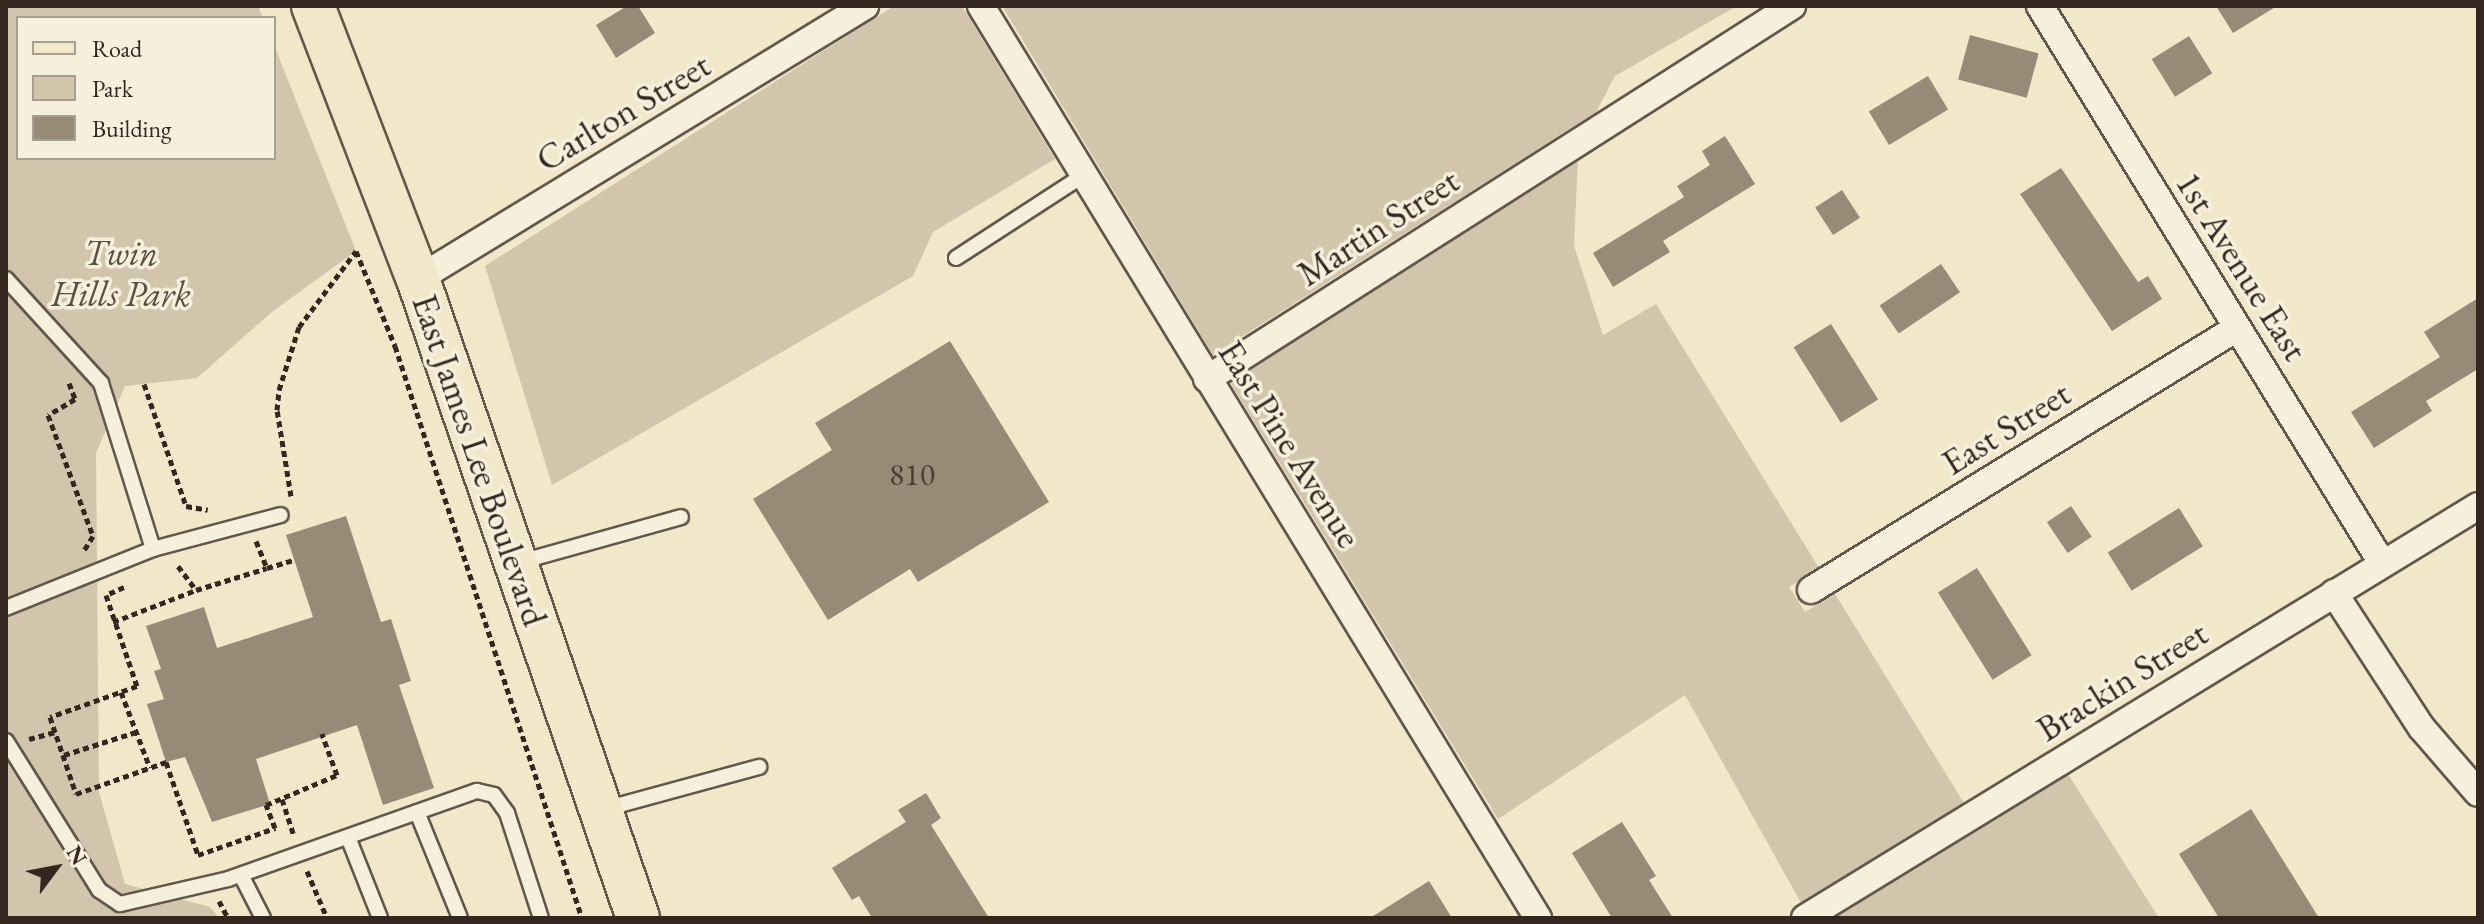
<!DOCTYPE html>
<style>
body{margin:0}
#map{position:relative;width:2484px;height:924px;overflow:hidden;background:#f1e7c9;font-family:"EB Garamond",serif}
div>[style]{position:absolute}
.green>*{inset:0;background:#d1c6ac}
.building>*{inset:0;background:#968b77;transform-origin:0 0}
.path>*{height:5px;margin-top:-2.5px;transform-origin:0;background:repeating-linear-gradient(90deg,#33271f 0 6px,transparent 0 10px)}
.roads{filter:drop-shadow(2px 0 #62574a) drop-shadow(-2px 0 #62574a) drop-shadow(0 2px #62574a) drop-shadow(0 -2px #62574a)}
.service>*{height:14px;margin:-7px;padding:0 7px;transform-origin:7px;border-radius:7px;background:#f6efdc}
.minor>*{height:26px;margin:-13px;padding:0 13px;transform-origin:13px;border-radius:13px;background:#f6efdc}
.primary>*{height:42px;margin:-21px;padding:0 21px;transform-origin:21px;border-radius:21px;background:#f1e7c9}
span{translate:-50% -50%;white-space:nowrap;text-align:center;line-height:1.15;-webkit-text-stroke:7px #f6efdc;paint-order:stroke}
.number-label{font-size:32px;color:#4c4035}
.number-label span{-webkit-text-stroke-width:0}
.street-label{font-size:36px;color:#33271f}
.park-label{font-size:36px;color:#5a4f42;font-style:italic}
.frame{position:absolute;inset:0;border:8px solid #33271f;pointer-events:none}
.legend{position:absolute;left:16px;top:16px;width:260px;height:144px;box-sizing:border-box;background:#f6efdc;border:2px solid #a89f90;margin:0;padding:10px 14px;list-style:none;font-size:24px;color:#33271f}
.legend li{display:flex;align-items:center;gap:16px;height:40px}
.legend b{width:40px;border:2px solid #a89f90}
.north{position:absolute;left:16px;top:828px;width:80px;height:80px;-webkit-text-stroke:6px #f6efdc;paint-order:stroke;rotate:58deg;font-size:22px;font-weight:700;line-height:32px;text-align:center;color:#33271f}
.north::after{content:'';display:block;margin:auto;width:28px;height:36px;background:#33271f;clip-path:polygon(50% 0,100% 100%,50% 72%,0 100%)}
</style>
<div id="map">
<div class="green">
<div style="clip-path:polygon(6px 6px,258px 6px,263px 18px,18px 18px,18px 158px,274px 158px,274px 45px,356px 251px,272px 312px,197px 378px,125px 386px,96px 453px,99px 792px,125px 884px,210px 907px,219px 918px,6px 918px)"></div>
<div style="clip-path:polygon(894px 6px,962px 6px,1055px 159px,933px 232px,913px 276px,552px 485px,485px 266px)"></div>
<div style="clip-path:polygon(1002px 6px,1737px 6px,1615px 76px,1596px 112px,1213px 355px)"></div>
<div style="clip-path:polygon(1578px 159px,1574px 246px,1603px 335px,1656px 304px,1819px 568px,1789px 587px,1805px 612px,1835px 594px,1964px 803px,1801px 903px,1685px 695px,1498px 819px,1230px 382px)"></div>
<div style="clip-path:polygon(2068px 774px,2159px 918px,1834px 918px)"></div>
</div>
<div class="building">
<div style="clip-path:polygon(627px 6px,638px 6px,655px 33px,616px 58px,596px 25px)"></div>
<div style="clip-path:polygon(2216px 6px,2277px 6px,2233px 33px)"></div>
<div style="left:1970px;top:35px;width:71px;height:46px;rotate:15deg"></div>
<div style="left:2189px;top:36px;width:44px;height:44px;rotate:58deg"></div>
<div style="left:1928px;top:76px;width:39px;height:69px;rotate:59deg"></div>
<div style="clip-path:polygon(1725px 136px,1755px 184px,1663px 241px,1670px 252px,1613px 287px,1593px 253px,1684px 197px,1677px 186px,1710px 165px,1702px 151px)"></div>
<div style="clip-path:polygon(2061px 168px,2138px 282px,2148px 276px,2162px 299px,2112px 331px,2020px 194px)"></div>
<div style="left:1842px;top:190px;width:33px;height:32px;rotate:57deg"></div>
<div style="left:1941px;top:264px;width:34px;height:74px;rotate:56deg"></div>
<div style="clip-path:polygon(2478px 298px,2478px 369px,2426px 401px,2432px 411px,2374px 448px,2351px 412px,2440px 357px,2424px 332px)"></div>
<div style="left:1831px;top:324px;width:89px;height:44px;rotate:58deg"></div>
<div style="clip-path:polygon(950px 341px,1049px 502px,918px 582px,910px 569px,828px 620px,753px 499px,832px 450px,815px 423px)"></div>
<div style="left:2071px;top:506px;width:37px;height:29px;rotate:56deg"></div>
<div style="left:2179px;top:508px;width:45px;height:84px;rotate:58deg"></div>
<div style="clip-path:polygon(346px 516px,381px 622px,391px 619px,411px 681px,399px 685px,434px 788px,383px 805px,357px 725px,256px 759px,270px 804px,212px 822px,185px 757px,166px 762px,147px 704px,164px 699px,154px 671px,161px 669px,146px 626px,204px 607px,217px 648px,313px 617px,286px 535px)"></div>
<div style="left:1977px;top:568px;width:103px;height:46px;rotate:58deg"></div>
<div style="clip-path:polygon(926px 793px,941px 818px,931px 825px,989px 918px,872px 918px,859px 896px,852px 900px,832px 868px,906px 822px,898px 810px)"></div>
<div style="clip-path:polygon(2251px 809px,2319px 918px,2219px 918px,2179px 854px)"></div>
<div style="clip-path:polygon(1622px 822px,1656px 876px,1649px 880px,1673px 918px,1612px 918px,1572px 853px)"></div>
<div style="clip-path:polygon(1429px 881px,1452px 918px,1370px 918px)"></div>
</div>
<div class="path">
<div style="left:356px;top:251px;width:103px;rotate:67.7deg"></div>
<div style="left:395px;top:346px;width:602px;rotate:71.9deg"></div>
<div style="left:69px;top:383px;width:17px;rotate:69deg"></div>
<div style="left:75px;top:399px;width:31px;rotate:149deg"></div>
<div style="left:48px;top:415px;width:129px;rotate:69.6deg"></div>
<div style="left:93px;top:536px;width:19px;rotate:122deg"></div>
<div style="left:144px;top:384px;width:129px;rotate:71deg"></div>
<div style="left:186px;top:506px;width:22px;rotate:10deg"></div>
<div style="left:291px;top:496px;width:87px;rotate:-99.2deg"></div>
<div style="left:277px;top:410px;width:20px;rotate:-84deg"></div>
<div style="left:279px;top:390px;width:66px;rotate:-72.4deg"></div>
<div style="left:299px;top:327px;width:95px;rotate:-53.1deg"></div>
<div style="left:256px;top:541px;width:29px;rotate:68deg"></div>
<div style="left:267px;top:568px;width:28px;rotate:-17deg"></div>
<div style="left:178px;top:566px;width:30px;rotate:53deg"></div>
<div style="left:196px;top:590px;width:74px;rotate:-17.2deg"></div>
<div style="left:124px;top:587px;width:20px;rotate:156deg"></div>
<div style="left:106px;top:595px;width:96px;rotate:71.2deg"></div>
<div style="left:137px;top:686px;width:92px;rotate:160.4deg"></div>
<div style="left:50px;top:717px;width:81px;rotate:71.3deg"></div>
<div style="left:76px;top:794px;width:96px;rotate:-19.6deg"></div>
<div style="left:166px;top:762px;width:98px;rotate:71deg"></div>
<div style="left:198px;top:855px;width:82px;rotate:-19.3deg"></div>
<div style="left:275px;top:828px;width:25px;rotate:-111deg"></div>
<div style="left:266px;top:805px;width:77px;rotate:-22.9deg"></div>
<div style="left:337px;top:775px;width:44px;rotate:-110.1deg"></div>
<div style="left:113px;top:622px;width:89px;rotate:-21.1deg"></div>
<div style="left:121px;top:692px;width:81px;rotate:69.1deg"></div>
<div style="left:29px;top:739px;width:27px;rotate:-15deg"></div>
<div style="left:64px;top:755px;width:76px;rotate:-17.7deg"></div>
<div style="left:282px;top:799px;width:38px;rotate:72deg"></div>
<div style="left:307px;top:871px;width:51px;rotate:66.9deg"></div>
<div style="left:219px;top:901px;width:19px;rotate:62deg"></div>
</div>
<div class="roads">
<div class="service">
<div style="left:956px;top:258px;width:153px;rotate:-33deg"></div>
<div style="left:6px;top:279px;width:141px;rotate:47.6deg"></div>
<div style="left:101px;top:383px;width:174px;rotate:72.6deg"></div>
<div style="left:520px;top:562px;width:167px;rotate:-15.6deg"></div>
<div style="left:6px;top:608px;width:158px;rotate:-21.9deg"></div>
<div style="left:153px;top:549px;width:132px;rotate:-14.9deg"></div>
<div style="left:6px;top:741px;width:176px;rotate:58deg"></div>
<div style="left:99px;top:890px;width:25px;rotate:34deg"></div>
<div style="left:120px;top:904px;width:111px;rotate:-13deg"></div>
<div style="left:228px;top:879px;width:264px;rotate:-19.5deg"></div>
<div style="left:477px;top:791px;width:17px;rotate:13deg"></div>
<div style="left:494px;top:795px;width:22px;rotate:54deg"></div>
<div style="left:507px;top:813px;width:110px;rotate:72.1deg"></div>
<div style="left:605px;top:809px;width:160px;rotate:-15.3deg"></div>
<div style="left:417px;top:812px;width:114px;rotate:67.9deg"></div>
<div style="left:348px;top:837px;width:87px;rotate:68.4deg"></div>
<div style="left:241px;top:875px;width:48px;rotate:62.9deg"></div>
</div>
<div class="minor">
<div style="left:981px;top:6px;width:1069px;rotate:58.59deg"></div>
<div style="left:2040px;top:6px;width:654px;rotate:58.45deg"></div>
<div style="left:418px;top:279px;width:524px;rotate:-31.41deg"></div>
<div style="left:1207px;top:379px;width:694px;rotate:-32.52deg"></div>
<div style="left:1811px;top:590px;width:500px;rotate:-31.59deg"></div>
<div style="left:2334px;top:593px;width:160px;rotate:57deg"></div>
<div style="left:2421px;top:727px;width:87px;rotate:49.2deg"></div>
<div style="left:1805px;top:918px;width:789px;rotate:-31.47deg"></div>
</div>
<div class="primary">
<div style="left:313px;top:6px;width:292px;rotate:69deg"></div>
<div style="left:418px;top:279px;width:676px;rotate:71deg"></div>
</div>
</div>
<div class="number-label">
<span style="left:912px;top:474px">810</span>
</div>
<div class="street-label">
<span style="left:623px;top:112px;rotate:-31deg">Carlton Street</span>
<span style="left:1378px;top:227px;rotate:-33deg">Martin Street</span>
<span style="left:2242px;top:266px;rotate:58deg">1st Avenue East</span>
<span style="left:2006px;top:428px;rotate:-32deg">East Street</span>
<span style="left:1290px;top:444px;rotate:58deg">East Pine Avenue</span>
<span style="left:480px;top:460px;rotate:71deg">East James Lee Boulevard</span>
<span style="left:2122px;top:681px;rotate:-32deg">Brackin Street</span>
</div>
<div class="park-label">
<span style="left:121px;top:273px">Twin<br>Hills Park</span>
</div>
<div class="frame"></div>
<ul class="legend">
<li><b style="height:10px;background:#f1e7c9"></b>Road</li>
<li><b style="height:22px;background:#d1c6ac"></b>Park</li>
<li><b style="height:22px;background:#968b77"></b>Building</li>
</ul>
<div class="north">N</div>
</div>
